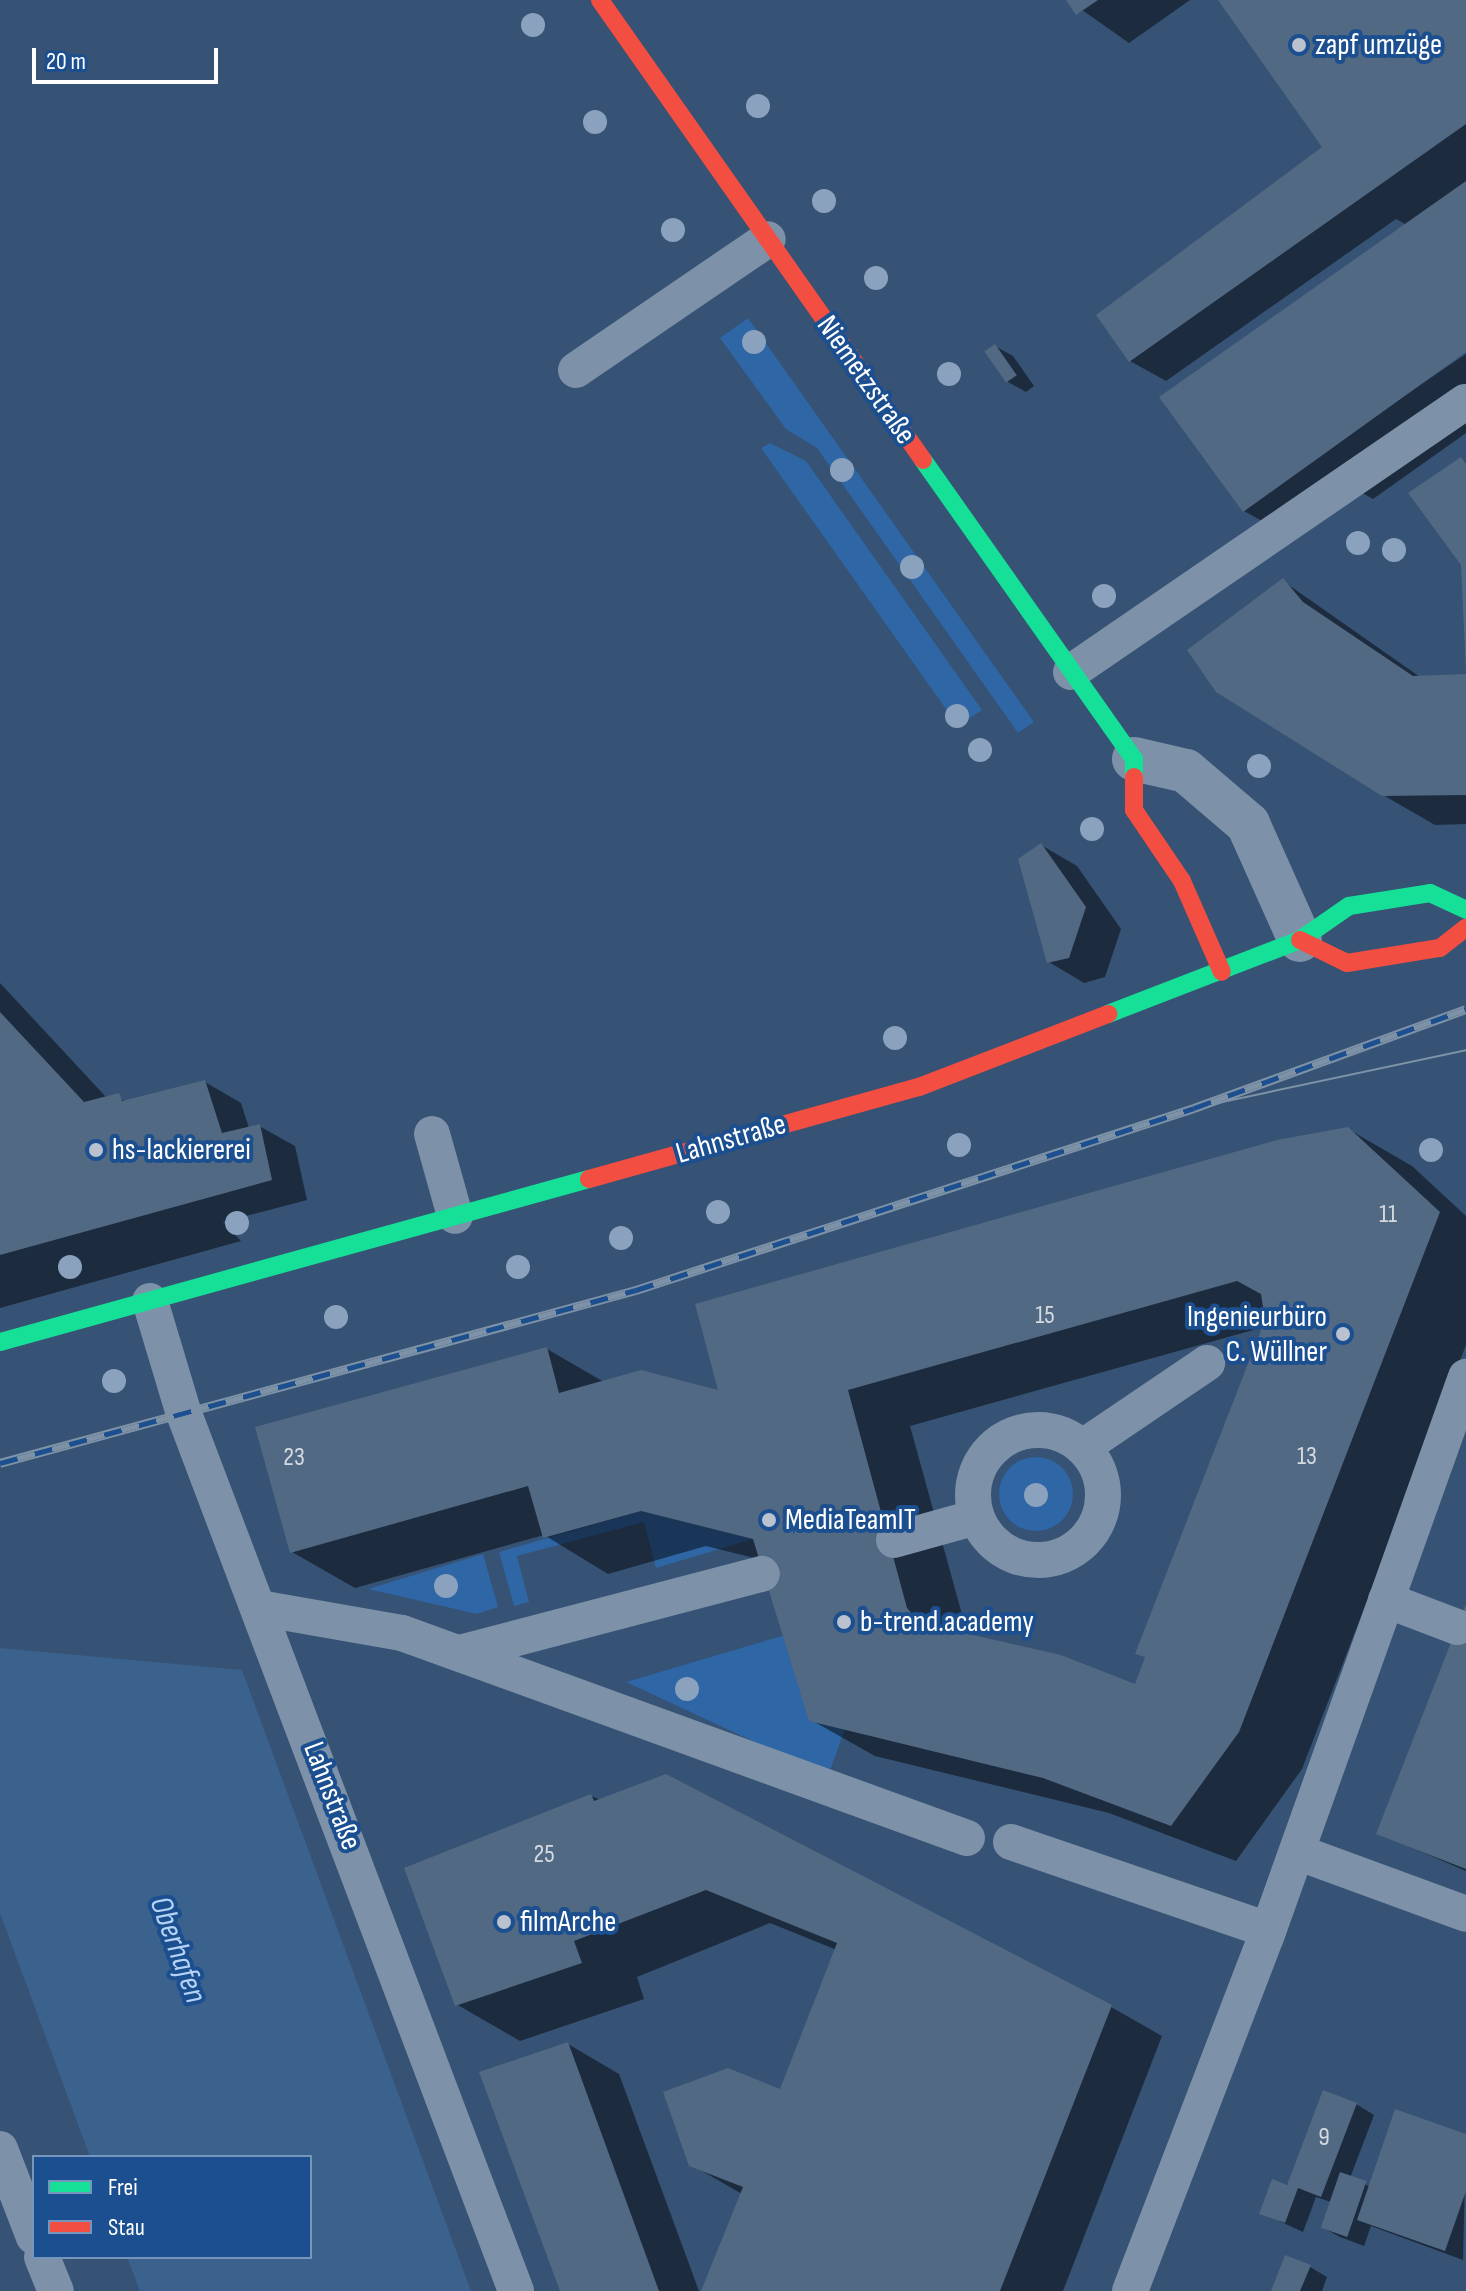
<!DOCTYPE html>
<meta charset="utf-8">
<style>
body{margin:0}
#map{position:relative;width:1466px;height:2291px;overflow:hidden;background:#365274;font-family:"Sofia Sans Condensed",sans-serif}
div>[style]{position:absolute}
.green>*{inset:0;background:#2f66a5}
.round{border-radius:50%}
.water>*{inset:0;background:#3b618d}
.shadow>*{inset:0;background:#0007}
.building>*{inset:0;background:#526984;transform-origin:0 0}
.lane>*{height:36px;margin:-18px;padding:0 18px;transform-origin:18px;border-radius:18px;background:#7d92a8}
.lane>.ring{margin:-18px;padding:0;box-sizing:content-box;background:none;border:36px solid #7d92a8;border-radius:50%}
.street>*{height:44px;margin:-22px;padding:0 22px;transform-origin:22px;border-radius:22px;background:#7d92a8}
.fast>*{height:18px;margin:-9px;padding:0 9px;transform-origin:9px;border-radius:9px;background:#16e098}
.jam>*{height:18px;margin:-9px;padding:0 9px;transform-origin:9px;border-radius:9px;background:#f24e42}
.tram>*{height:2px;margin:-1px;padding:0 1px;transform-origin:1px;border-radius:1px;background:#7e92a7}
.rail>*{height:9px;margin-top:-4.5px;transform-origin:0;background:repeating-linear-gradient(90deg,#1b4f8f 0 18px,#7e92a7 0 36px);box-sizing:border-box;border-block:2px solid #7e92a7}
.trees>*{width:24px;height:24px;margin:-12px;border-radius:50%;background:#8aa2be}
.dots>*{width:22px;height:22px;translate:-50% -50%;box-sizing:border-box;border:4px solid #1b4f8f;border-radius:50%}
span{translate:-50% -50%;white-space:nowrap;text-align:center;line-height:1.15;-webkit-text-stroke:8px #1b4f8f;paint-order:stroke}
.number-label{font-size:26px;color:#d4dae0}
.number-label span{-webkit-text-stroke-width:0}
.poi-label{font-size:30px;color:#fff}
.left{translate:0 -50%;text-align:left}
.right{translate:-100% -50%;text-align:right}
.street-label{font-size:30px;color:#fff}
.water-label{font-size:32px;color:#b5d3f5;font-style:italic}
.legend{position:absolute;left:32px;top:2155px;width:280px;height:104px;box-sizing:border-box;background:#1b4f8f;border:2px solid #7695bc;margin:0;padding:10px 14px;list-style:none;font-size:24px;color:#fff}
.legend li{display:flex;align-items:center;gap:16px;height:40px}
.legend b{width:40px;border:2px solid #7695bc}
.scale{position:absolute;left:32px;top:48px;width:186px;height:36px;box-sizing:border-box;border:4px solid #fff;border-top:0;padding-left:10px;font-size:24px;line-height:28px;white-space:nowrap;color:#fff;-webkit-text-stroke:6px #1b4f8f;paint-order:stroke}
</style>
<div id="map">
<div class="green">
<div style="clip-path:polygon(748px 318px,1034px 722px,1018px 733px,817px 448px,786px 429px,720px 338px)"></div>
<div style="clip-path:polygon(770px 443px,806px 461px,982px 710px,958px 726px,761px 448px)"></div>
<div class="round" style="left:999px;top:1457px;width:74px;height:74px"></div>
<div style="clip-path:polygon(641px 1511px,753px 1539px,656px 1568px,644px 1522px,517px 1556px,529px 1602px,514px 1606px,499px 1552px)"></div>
<div style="clip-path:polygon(483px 1554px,498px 1607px,477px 1614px,368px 1589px)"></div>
<div style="clip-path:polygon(785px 1635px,845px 1729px,828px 1776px,626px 1682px)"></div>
</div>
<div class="water">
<div style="clip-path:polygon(0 1648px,242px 1670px,471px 2291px,140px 2291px,127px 2257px,310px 2257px,310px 2157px,90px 2157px,0 1913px)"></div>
</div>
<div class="shadow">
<div style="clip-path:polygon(1068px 0,1190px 0,1129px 43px)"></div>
<div style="clip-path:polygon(1220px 0,1466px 0,1466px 349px,1330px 446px,1466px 354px,1466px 433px,1373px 499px,1345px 483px,1280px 531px,1244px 511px,1407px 225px,1396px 219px,1166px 381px,1130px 361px,1325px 148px)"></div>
<div style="clip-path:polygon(995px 346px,1013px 356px,1034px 386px,1026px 392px,1008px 382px)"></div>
<div style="clip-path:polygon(1283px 581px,1420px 677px,1466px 677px,1466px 824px,1435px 825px,1383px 795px)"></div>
<div style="clip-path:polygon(1041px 845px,1077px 866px,1121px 929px,1105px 977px,1084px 983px,1049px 962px)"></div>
<div style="clip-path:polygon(0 983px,107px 1098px,130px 1101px,205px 1082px,241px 1103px,249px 1128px,259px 1126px,295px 1146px,307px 1200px,223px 1222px,241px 1241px,0 1308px)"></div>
<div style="clip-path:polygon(evenodd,1348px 1129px,1412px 1166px,1466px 1216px,1466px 1345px,1302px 1769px,1236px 1861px,1109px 1813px,875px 1756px,811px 1720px,762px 1560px,706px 1546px,608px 1574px,544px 1535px,355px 1588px,292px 1552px,547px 1349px,604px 1382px,721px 1393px,1348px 1129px,1264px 1327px,1136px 1686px,968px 1636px,910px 1426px,1264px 1327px)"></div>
<div style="clip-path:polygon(1466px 1608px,1466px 1871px,1378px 1833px)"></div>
<div style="clip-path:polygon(591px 1796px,1111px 2007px,1162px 2036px,1063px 2291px,703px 2291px,742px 2194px,690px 2164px,781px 2092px,837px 1950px,770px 1923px,637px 1977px,644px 1999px,520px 2041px,456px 2004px)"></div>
<div style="clip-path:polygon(568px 2044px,619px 2074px,699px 2291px,562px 2291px)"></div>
<div style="clip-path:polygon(1356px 2104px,1374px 2115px,1350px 2178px,1371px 2187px,1466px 2136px,1463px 2260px,1371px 2226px,1364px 2246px,1340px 2237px,1322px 2227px,1331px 2202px,1316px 2197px,1303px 2232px,1262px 2213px)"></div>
<div style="clip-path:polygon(1310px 2267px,1327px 2277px,1322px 2291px,1273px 2291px)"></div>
</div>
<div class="building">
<div style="clip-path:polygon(1066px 0,1098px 0,1076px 15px)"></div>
<div style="clip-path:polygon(1218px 0,1466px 0,1466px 124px,1129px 362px,1096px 315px,1322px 147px)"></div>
<div style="clip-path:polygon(1466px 181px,1466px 352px,1243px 512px,1159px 397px)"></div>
<div style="left:995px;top:344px;width:38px;height:13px;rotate:55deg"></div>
<div style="clip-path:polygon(1461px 457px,1466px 464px,1466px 673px,1461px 565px,1408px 493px)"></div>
<div style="clip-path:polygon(1283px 578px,1303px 602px,1413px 676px,1466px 674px,1466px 795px,1382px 796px,1216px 692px,1187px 650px)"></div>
<div style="clip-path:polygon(1041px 843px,1086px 907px,1069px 958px,1047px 963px,1018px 859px)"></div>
<div style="clip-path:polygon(0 1012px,84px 1102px,119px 1093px,122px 1101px,205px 1080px,222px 1133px,260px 1124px,272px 1180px,0 1255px)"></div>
<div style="clip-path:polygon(evenodd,1348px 1127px,1440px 1212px,1239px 1732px,1171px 1826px,1043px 1778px,809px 1721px,753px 1539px,641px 1511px,543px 1538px,528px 1486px,290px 1553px,255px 1427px,547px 1347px,559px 1393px,641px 1370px,718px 1390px,695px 1304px,1277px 1140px,1348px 1127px,1237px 1281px,1261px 1294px,1265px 1320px,1135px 1654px,1145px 1657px,1135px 1684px,1061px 1655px,920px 1623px,907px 1608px,848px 1390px,1237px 1281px)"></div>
<div style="clip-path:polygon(1466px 1604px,1466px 1869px,1376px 1834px)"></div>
<div style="clip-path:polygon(666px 1774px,1112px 2005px,1000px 2291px,701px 2291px,743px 2187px,689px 2166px,663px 2092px,728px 2068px,780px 2089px,837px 1943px,706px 1890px,574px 1941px,582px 1963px,455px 2006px,404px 1868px,591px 1794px,594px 1801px)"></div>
<div style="clip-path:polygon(568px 2042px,659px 2291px,560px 2291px,479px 2072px)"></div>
<div style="clip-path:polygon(1323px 2090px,1357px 2103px,1321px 2197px,1298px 2188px,1285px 2223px,1259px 2214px,1272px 2179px,1287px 2185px)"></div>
<div style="clip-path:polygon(1395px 2109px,1466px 2134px,1466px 2191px,1445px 2251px,1357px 2220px)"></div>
<div style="left:1340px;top:2172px;width:28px;height:59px;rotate:19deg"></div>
<div style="clip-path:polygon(1285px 2255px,1311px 2265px,1300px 2291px,1271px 2291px)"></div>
</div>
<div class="lane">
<div style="left:576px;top:370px;width:232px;rotate:-34.3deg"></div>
<div style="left:1071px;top:672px;width:478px;rotate:-34.4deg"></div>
<div style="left:432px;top:1134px;width:85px;rotate:74.3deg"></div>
<div style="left:150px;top:1301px;width:115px;rotate:73.3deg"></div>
<div style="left:183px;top:1411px;width:941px;rotate:69.27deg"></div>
<div class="ring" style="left:973px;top:1430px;width:94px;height:94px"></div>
<div style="left:1083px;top:1447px;width:150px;rotate:-34.1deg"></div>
<div style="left:894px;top:1540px;width:86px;rotate:-15.5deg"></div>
<div style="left:1386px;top:1600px;width:76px;rotate:20.8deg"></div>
<div style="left:259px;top:1608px;width:145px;rotate:9.9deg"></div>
<div style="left:402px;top:1633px;width:601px;rotate:19.94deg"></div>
<div style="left:460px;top:1653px;width:312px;rotate:-14.7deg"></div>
<div style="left:1011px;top:1842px;width:272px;rotate:18.9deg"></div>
<div style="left:1297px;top:1852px;width:180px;rotate:20.1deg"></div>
<div style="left:0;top:2149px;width:94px;rotate:68.9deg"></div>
<div style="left:42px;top:2257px;width:37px;rotate:68deg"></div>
<div style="left:1130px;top:2291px;width:379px;rotate:-69deg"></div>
<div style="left:1266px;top:1937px;width:595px;rotate:-70.35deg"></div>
</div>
<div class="street">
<div style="left:1134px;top:759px;width:53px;rotate:13deg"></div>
<div style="left:1186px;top:771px;width:82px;rotate:40.5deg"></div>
<div style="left:1248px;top:824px;width:127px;rotate:65.9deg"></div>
</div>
<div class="fast">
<div style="left:923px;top:460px;width:366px;rotate:54.8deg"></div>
<div style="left:1134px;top:759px;width:18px;rotate:90deg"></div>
<div style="left:1108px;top:1014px;width:206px;rotate:-21.1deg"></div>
<div style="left:1300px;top:940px;width:60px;rotate:-34.8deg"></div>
<div style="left:1349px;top:906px;width:82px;rotate:-9.1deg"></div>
<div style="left:1430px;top:893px;width:40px;rotate:25deg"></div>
<div style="left:0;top:1342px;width:611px;rotate:-15.47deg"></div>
</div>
<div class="jam">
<div style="left:600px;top:0;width:562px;rotate:54.92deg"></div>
<div style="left:1134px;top:777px;width:33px;rotate:90deg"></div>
<div style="left:1134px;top:810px;width:86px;rotate:55.9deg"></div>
<div style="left:1182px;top:881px;width:99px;rotate:66.3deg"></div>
<div style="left:1300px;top:940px;width:52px;rotate:26.1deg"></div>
<div style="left:1347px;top:963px;width:94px;rotate:-9.2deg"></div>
<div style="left:1440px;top:948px;width:33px;rotate:-38deg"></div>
<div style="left:589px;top:1179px;width:343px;rotate:-15.6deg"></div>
<div style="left:919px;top:1087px;width:203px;rotate:-21.1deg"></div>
</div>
<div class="tram">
<div style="left:1194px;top:1108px;width:278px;rotate:-12deg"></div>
</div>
<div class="rail">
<div style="left:0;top:1463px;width:659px;rotate:-15.22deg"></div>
<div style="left:636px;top:1290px;width:587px;rotate:-18.06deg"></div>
<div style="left:1194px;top:1108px;width:289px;rotate:-20deg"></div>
</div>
<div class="trees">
<div style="left:533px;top:25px"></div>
<div style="left:758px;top:106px"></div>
<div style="left:595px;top:122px"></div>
<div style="left:824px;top:201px"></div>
<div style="left:673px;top:230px"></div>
<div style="left:876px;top:278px"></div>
<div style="left:754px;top:342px"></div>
<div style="left:949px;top:374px"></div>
<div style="left:842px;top:470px"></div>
<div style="left:1358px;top:543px"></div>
<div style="left:1394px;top:550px"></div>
<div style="left:912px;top:567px"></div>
<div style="left:1104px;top:596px"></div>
<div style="left:957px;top:716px"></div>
<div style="left:980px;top:750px"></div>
<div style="left:1259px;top:766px"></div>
<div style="left:1092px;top:829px"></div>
<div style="left:895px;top:1038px"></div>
<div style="left:959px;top:1145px"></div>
<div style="left:1431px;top:1150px"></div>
<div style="left:718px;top:1212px"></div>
<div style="left:237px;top:1223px"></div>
<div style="left:621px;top:1238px"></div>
<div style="left:70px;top:1267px"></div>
<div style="left:518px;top:1267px"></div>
<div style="left:336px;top:1317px"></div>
<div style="left:114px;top:1381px"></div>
<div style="left:1036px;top:1495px"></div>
<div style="left:446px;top:1586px"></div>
<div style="left:687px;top:1689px"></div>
</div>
<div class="dots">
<div style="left:1299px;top:45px;background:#b9c2ce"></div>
<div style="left:96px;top:1150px;background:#b9c2ce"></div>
<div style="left:1343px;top:1334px;background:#b9c2ce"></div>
<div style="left:769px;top:1520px;background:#b9c2ce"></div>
<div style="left:844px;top:1622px;background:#b9c2ce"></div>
<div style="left:504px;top:1922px;background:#b9c2ce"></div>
</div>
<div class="number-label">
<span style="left:1388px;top:1215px">11</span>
<span style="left:1045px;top:1316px">15</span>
<span style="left:1307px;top:1457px">13</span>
<span style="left:294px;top:1458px">23</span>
<span style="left:544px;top:1855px">25</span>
<span style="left:1324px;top:2138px">9</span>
</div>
<div class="poi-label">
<span class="left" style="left:1315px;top:45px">zapf umzüge</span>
<span class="left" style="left:112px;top:1150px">hs-lackiererei</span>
<span class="right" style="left:1327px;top:1334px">Ingenieurbüro<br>C. Wüllner</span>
<span class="left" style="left:785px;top:1520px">MediaTeamIT</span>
<span class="left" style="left:860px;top:1622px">b-trend.academy</span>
<span class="left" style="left:520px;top:1922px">filmArche</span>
</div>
<div class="street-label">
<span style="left:866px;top:380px;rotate:55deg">Niemetzstraße</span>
<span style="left:731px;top:1139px;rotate:-16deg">Lahnstraße</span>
<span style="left:332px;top:1796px;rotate:69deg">Lahnstraße</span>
</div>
<div class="water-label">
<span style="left:177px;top:1950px;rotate:70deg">Oberhafen</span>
</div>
<ul class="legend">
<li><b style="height:10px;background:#16e098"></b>Frei</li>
<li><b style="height:10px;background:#f24e42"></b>Stau</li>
</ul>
<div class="scale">20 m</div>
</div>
